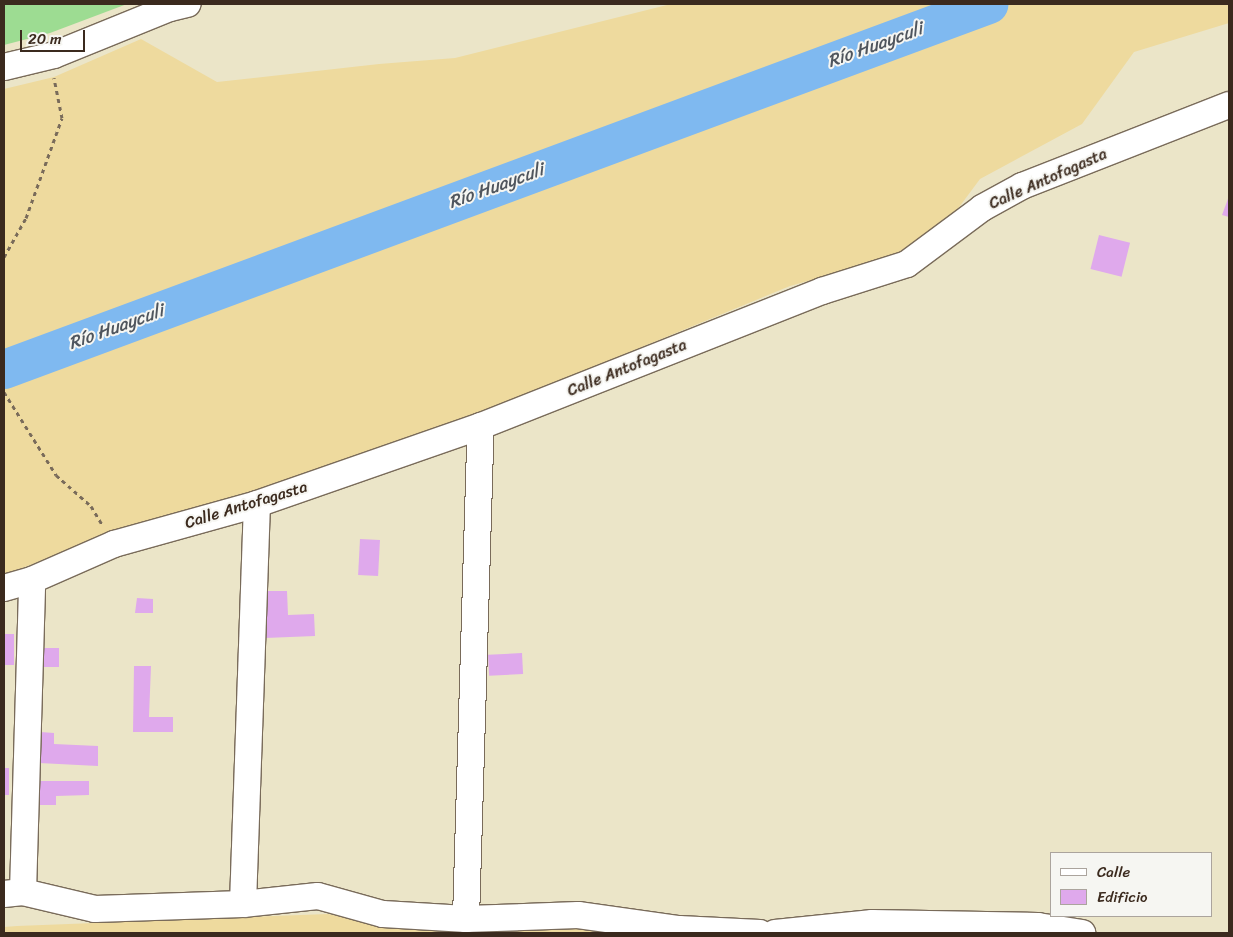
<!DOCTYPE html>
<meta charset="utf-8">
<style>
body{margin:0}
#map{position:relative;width:1233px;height:937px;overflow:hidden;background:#ebe5c8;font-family:Sriracha,sans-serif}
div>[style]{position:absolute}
.green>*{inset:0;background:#9ddc92}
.sand>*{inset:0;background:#eeda9e}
.river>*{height:39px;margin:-19.5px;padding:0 19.5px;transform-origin:19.5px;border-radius:19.5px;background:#7fb9f0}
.building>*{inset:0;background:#dfa9ec;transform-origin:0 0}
.path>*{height:3px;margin-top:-1.5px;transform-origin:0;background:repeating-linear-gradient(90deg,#796b5a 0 4px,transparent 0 8px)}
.roads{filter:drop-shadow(1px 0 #796b5a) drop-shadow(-1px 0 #796b5a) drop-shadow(0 1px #796b5a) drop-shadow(0 -1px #796b5a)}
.street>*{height:26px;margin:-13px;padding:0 13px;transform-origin:13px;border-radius:13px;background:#fff}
span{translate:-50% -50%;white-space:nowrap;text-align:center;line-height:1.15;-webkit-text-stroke:4px #f6f6f2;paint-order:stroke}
.street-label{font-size:16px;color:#3b2a1e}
.water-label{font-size:18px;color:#4f555d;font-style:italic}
.frame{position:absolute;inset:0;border:5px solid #3b2a1e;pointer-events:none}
.legend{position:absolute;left:1050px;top:852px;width:162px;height:65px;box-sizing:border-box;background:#f6f6f2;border:1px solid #aba49d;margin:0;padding:6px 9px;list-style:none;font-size:15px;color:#3b2a1e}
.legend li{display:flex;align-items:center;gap:10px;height:25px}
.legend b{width:25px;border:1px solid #aba49d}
.scale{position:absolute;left:20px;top:30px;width:65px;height:22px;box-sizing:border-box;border:2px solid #3b2a1e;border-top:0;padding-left:6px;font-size:15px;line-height:18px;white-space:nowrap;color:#3b2a1e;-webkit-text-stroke:4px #f6f6f2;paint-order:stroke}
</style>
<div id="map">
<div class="green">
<div style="clip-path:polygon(4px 4px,127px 4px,50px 33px,4px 45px)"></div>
</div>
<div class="sand">
<div style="clip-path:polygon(671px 4px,1229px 4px,1229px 23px,1134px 52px,1082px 124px,980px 179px,951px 218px,896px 256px,790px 286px,481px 413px,255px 492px,108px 535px,4px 575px,4px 89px,54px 77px,141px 39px,217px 82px,379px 64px,455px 58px)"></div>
<div style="clip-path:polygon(328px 914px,394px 928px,560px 927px,619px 933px,4px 933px,4px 927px,17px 926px)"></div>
</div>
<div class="river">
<div style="left:4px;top:369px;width:1050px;rotate:-20.35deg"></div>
</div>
<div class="building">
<div style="clip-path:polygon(1229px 196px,1229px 217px,1222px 215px)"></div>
<div style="left:1099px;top:235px;width:32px;height:35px;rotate:14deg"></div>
<div style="left:360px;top:539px;width:20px;height:36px;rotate:3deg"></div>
<div style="clip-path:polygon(263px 591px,287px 591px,288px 615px,314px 614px,315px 636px,265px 638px)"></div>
<div style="clip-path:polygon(137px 598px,153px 599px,153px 613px,135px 613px)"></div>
<div style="left:4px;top:634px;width:10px;height:31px"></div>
<div style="left:41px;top:648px;width:18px;height:19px"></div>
<div style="left:522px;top:653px;width:21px;height:34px;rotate:87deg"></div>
<div style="clip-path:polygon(134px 666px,151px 666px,149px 717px,173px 717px,173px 732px,133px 732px)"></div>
<div style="clip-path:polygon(40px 732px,54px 733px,54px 744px,98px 746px,98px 766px,39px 763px)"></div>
<div style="left:4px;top:768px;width:5px;height:27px"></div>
<div style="clip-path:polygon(38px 781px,89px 781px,89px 795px,56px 796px,56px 805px,38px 805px)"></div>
</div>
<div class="path">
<div style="left:4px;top:257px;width:45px;rotate:-60.6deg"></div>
<div style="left:26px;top:218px;width:106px;rotate:-70.2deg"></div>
<div style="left:62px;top:118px;width:41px;rotate:-101.3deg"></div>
<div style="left:4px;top:392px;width:98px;rotate:57.9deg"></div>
<div style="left:56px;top:475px;width:47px;rotate:41.5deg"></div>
<div style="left:91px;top:506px;width:21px;rotate:59deg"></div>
</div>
<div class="roads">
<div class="street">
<div style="left:4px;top:67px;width:51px;rotate:-13.5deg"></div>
<div style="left:54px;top:55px;width:125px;rotate:-22.1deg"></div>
<div style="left:170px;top:8px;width:18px;rotate:-13deg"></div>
<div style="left:4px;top:588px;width:29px;rotate:-16deg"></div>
<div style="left:32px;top:580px;width:90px;rotate:-23.7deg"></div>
<div style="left:114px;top:544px;width:148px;rotate:-15.6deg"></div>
<div style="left:257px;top:504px;width:237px;rotate:-19.2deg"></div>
<div style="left:481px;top:426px;width:367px;rotate:-21.6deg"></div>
<div style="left:822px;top:291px;width:89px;rotate:-17.6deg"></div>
<div style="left:907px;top:264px;width:94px;rotate:-36.7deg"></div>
<div style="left:982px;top:208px;width:46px;rotate:-28.8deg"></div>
<div style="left:1022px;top:186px;width:222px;rotate:-21.4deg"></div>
<div style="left:23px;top:892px;width:312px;rotate:-88.3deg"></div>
<div style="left:4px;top:894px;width:19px;rotate:-6deg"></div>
<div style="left:23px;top:892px;width:74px;rotate:13.3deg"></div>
<div style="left:95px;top:909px;width:148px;rotate:-1.9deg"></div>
<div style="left:243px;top:904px;width:75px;rotate:-6.1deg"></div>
<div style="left:318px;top:896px;width:67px;rotate:15.5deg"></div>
<div style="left:383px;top:914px;width:83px;rotate:3.4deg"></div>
<div style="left:466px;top:919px;width:112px;rotate:-2deg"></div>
<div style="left:578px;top:915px;width:102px;rotate:7.9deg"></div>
<div style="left:679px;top:929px;width:81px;rotate:2.8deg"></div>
<div style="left:243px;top:904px;width:400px;rotate:-88deg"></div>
<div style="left:466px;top:919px;width:493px;rotate:-88.3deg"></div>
<div style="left:775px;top:933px;width:98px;rotate:-5.9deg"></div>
<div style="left:872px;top:923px;width:166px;rotate:1deg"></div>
<div style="left:1038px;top:926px;width:45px;rotate:9deg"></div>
</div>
</div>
<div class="street-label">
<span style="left:1048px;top:179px;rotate:-24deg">Calle Antofagasta</span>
<span style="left:627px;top:368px;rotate:-22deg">Calle Antofagasta</span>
<span style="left:246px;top:505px;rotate:-17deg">Calle Antofagasta</span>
</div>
<div class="water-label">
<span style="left:875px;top:45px;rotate:-20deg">Río Huayculi</span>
<span style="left:496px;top:186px;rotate:-20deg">Río Huayculi</span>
<span style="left:116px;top:327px;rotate:-20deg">Río Huayculi</span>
</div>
<div class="frame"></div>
<ul class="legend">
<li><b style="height:6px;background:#fff"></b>Calle</li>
<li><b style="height:14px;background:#dfa9ec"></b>Edificio</li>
</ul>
<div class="scale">20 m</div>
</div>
